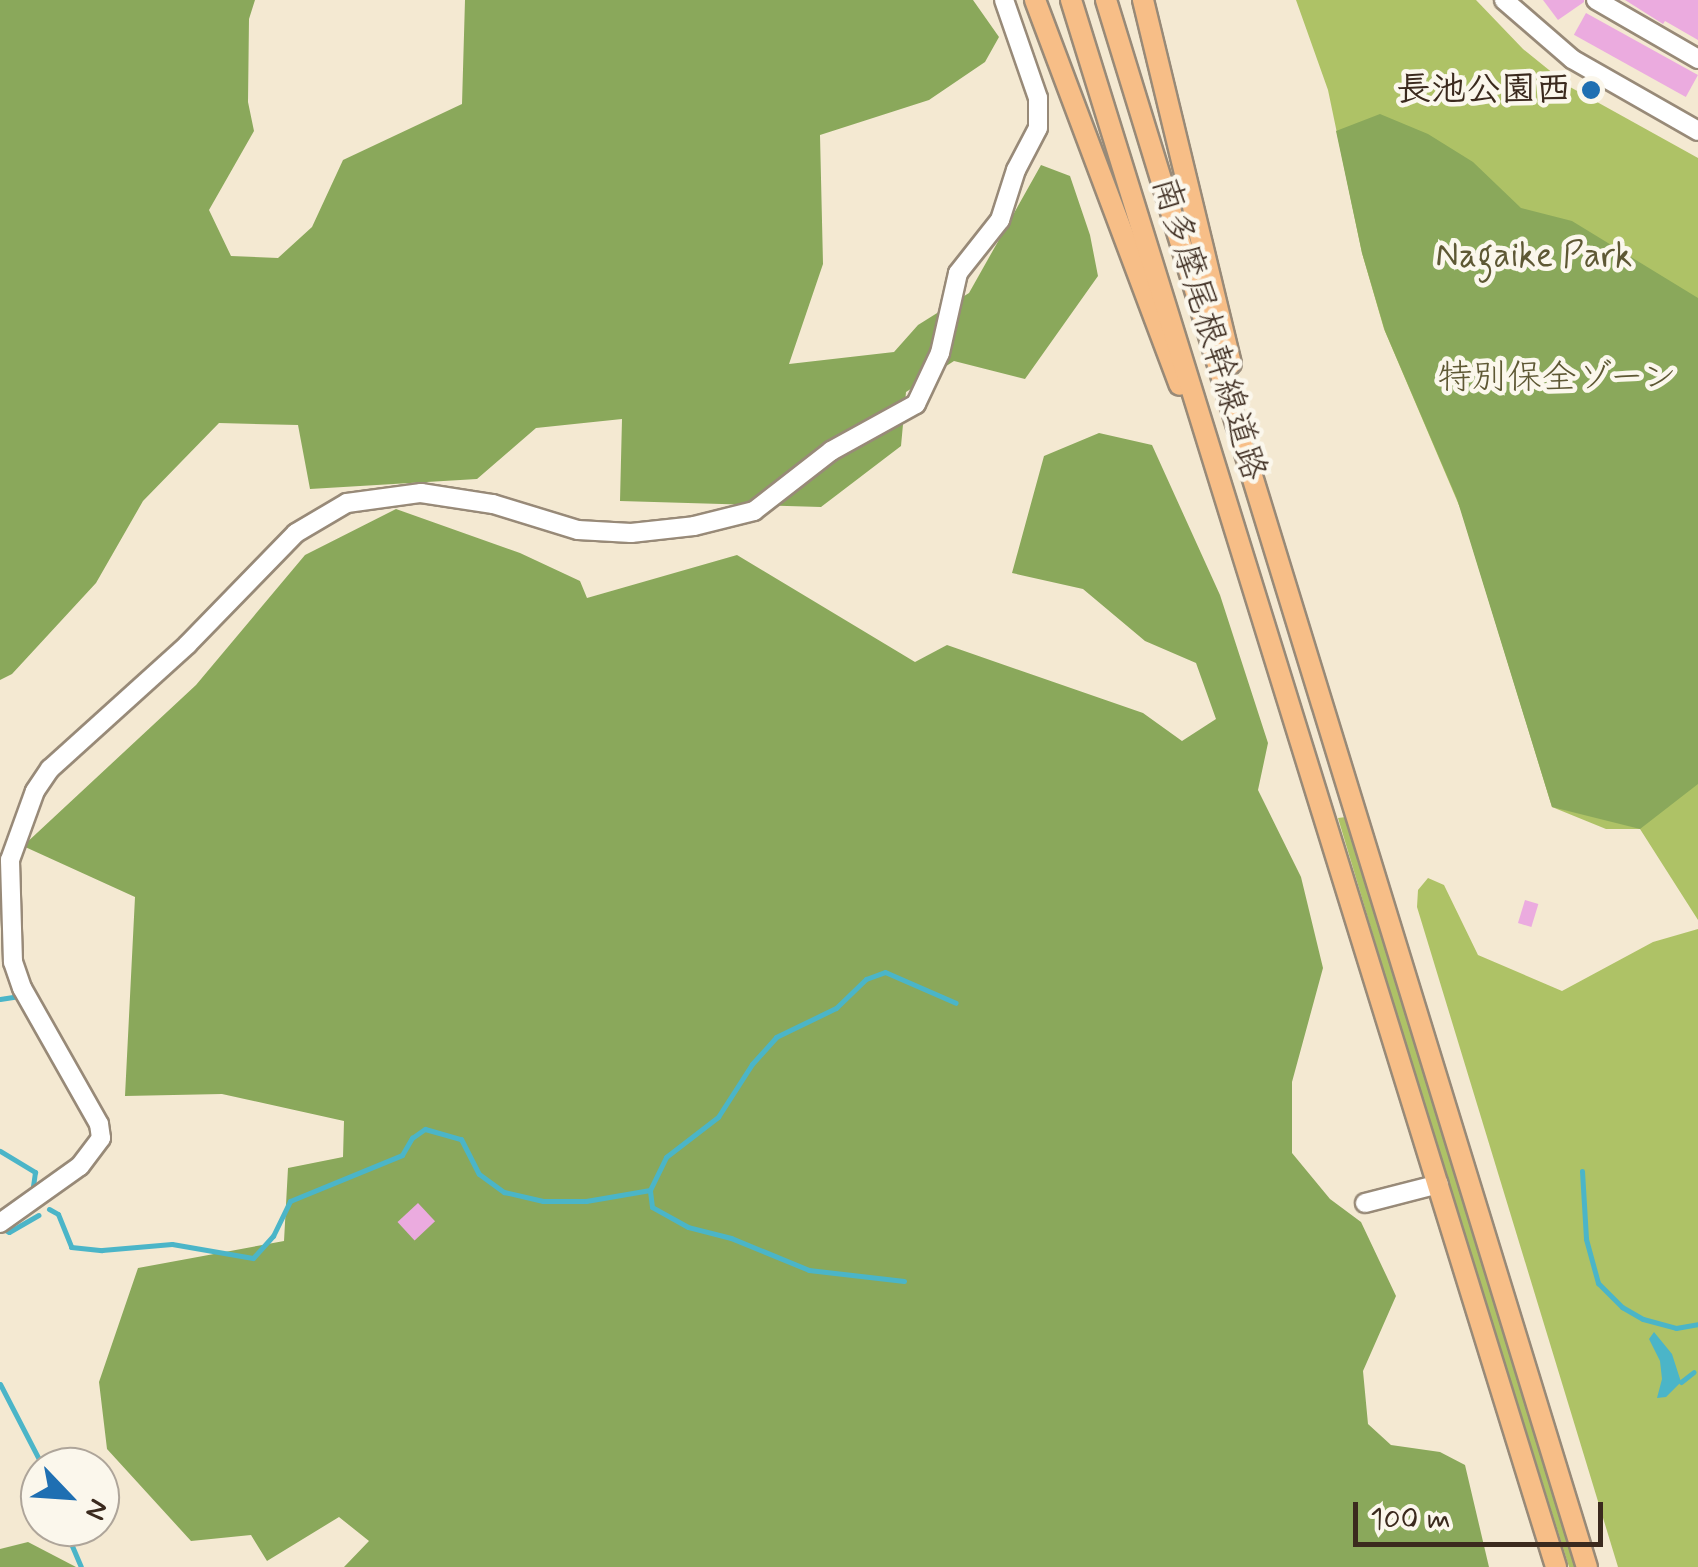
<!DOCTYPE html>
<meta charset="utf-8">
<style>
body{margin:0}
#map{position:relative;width:1698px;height:1567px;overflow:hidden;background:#f4e9d2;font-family:Mynerve,"Klee One",sans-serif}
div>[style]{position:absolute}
.green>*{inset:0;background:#aec266}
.forest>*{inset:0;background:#8aa85b}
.water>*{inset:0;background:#4bb5c8}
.stream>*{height:5px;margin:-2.5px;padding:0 2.5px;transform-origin:2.5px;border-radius:2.5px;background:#4bb5c8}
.building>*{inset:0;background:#ebabdf;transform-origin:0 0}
.roads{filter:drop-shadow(2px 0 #988a78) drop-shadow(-2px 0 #988a78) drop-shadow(0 2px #988a78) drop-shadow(0 -2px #988a78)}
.minor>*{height:18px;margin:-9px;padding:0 9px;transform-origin:9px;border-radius:9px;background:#fff}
.major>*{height:20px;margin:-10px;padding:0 10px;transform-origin:10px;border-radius:10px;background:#f7be87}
.dots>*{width:28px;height:28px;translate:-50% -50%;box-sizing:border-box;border:5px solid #fbf7ec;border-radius:50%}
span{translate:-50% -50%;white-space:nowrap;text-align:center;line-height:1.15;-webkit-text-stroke:9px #fbf7ec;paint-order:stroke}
.poi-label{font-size:35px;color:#3b2a1e;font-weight:700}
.right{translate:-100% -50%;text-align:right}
.park-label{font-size:35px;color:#5e5834}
.street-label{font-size:35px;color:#3b2a1e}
.north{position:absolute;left:20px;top:1447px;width:100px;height:100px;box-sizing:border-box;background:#fbf7ec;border:2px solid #aea59a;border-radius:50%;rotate:115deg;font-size:28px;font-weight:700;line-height:40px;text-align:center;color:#3b2a1e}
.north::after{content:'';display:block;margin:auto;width:35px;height:45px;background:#1f6fb2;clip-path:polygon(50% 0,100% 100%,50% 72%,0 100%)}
.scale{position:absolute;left:1353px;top:1502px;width:250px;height:45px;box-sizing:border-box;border:5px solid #3b2a1e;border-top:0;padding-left:12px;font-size:30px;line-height:35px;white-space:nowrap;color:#3b2a1e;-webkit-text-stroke:8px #fbf7ec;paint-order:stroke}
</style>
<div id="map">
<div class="green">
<div style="clip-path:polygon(1296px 0,1476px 0,1523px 49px,1570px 87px,1698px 158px,1698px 920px,1640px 829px,1606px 829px,1552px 807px,1461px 510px,1384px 329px,1362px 253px,1328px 90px)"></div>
<div style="clip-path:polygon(1346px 817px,1425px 1073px,1576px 1567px,1569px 1567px,1415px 1075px,1338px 818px)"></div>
<div style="clip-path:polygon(1428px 878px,1444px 885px,1478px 955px,1562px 991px,1653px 942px,1698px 929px,1698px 1567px,1618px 1567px,1417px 907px,1418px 890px)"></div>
</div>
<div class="forest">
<div style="clip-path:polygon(0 0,255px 0,249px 19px,248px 102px,254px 131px,209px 210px,231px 256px,278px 258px,312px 227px,343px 160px,462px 104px,465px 0,973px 0,999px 37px,985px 62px,929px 100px,820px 135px,823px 264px,789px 364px,894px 352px,918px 325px,969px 293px,1041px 165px,1070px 176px,1090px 235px,1098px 276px,1025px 379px,954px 361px,906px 392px,901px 446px,821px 507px,620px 501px,622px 419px,536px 428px,477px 479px,310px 489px,298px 425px,219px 423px,143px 501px,96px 583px,12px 674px,0 680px)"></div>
<div style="clip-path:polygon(1380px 114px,1428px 134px,1473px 162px,1521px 208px,1572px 221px,1698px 298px,1698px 784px,1640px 829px,1552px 807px,1457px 499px,1385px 331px,1362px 253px,1336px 131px)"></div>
<div style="clip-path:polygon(1099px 433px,1152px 445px,1220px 595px,1268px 743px,1258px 790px,1301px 877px,1323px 968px,1292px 1082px,1292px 1153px,1330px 1199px,1361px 1222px,1396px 1296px,1363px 1371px,1368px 1424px,1391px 1445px,1440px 1452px,1465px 1465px,1489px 1567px,344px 1567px,369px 1541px,339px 1517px,267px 1561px,251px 1535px,191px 1541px,107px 1449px,99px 1382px,138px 1268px,284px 1241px,288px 1168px,343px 1157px,344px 1121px,222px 1094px,125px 1096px,135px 897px,23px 846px,196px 685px,305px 555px,396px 509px,520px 553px,580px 581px,587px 598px,737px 555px,915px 662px,947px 645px,1143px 713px,1182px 741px,1216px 719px,1196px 663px,1145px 641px,1083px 589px,1012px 573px,1044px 456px)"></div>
<div style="clip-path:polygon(28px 1542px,76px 1567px,0 1567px,0 1549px)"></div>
</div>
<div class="water">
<div style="clip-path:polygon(1654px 1332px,1672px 1354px,1681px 1382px,1666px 1397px,1657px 1398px,1662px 1379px,1660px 1361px,1649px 1339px)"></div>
</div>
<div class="stream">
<div style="left:0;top:999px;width:18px;rotate:-9deg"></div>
<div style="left:0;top:1151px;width:41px;rotate:31deg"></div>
<div style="left:35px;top:1172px;width:15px;rotate:98deg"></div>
<div style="left:1582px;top:1171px;width:68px;rotate:86.6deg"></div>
<div style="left:1586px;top:1239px;width:46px;rotate:74.7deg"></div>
<div style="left:1598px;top:1283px;width:34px;rotate:45deg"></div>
<div style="left:1622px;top:1307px;width:24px;rotate:30deg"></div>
<div style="left:1643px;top:1319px;width:34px;rotate:15deg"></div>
<div style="left:1676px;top:1328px;width:22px;rotate:-10deg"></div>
<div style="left:49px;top:1209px;width:10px;rotate:29deg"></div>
<div style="left:58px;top:1214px;width:35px;rotate:68deg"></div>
<div style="left:71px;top:1247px;width:31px;rotate:6deg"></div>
<div style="left:102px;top:1250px;width:70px;rotate:-4.9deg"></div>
<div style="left:172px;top:1244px;width:82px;rotate:9.8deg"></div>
<div style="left:253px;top:1258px;width:30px;rotate:-48deg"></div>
<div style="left:273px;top:1236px;width:39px;rotate:-64deg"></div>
<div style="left:290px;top:1201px;width:121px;rotate:-22.3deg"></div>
<div style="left:402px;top:1155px;width:20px;rotate:-60deg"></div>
<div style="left:412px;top:1138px;width:16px;rotate:-35deg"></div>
<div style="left:425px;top:1129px;width:37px;rotate:16deg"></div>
<div style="left:461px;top:1139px;width:39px;rotate:63deg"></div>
<div style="left:479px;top:1174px;width:31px;rotate:36deg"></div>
<div style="left:504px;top:1192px;width:40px;rotate:13deg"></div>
<div style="left:543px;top:1201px;width:43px"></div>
<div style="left:586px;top:1201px;width:65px;rotate:-9.8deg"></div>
<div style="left:2px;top:1228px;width:8px;rotate:30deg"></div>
<div style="left:9px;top:1232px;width:34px;rotate:-30deg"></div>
<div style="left:904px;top:1281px;width:96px;rotate:-173.4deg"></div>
<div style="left:809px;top:1270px;width:84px;rotate:-157.7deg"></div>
<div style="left:731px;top:1238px;width:44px;rotate:-165.7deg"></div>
<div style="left:688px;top:1227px;width:41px;rotate:-150.9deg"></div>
<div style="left:652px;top:1207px;width:17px;rotate:-97deg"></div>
<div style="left:650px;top:1190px;width:37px;rotate:-64deg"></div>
<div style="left:666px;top:1157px;width:66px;rotate:-37.6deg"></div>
<div style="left:718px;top:1117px;width:63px;rotate:-57.3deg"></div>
<div style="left:752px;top:1064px;width:36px;rotate:-48deg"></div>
<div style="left:776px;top:1037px;width:67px;rotate:-25.8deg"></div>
<div style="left:836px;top:1008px;width:42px;rotate:-44deg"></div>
<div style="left:866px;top:979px;width:20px;rotate:-20deg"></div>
<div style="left:885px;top:972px;width:77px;rotate:23.6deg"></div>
<div style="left:1681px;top:1382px;width:16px;rotate:-38deg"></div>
<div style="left:0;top:1384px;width:93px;rotate:62.6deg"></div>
<div style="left:64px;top:1527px;width:43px;rotate:67deg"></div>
</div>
<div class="building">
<div style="clip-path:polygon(1543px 0,1584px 0,1584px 2px,1558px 20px)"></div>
<div style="clip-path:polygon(1625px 0,1698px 0,1698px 40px,1665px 21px,1663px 24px)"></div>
<div style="left:1586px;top:13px;width:128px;height:25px;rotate:29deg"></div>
<div style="left:1525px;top:900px;width:14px;height:24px;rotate:17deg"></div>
<div style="left:418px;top:1203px;width:25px;height:28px;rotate:47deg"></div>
</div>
<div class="roads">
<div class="minor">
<div style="left:1504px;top:0;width:90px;rotate:40.9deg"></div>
<div style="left:1572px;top:59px;width:145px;rotate:29.7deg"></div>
<div style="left:1596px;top:0;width:118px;rotate:30deg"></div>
<div style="left:1365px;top:1203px;width:76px;rotate:-14.4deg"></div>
<div style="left:0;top:1223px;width:98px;rotate:-35.5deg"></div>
<div style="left:80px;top:1166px;width:35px;rotate:-53deg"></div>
<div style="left:101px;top:1138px;width:14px;rotate:-98deg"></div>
<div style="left:99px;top:1124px;width:156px;rotate:-119.5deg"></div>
<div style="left:22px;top:988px;width:28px;rotate:-109deg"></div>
<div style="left:13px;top:962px;width:102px;rotate:-91.7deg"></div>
<div style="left:10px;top:860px;width:73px;rotate:-70.1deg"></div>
<div style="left:35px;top:791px;width:27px;rotate:-56deg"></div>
<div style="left:50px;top:769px;width:185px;rotate:-42.1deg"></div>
<div style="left:187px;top:645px;width:156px;rotate:-45.8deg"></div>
<div style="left:296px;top:533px;width:59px;rotate:-30.5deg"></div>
<div style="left:347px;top:503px;width:75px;rotate:-7.7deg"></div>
<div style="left:421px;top:493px;width:73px;rotate:8.7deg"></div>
<div style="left:493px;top:504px;width:89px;rotate:17deg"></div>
<div style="left:578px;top:530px;width:53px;rotate:3.2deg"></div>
<div style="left:631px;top:533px;width:63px;rotate:-6.3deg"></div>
<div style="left:694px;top:526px;width:62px;rotate:-14deg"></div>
<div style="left:754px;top:511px;width:98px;rotate:-37.9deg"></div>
<div style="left:831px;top:451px;width:97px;rotate:-28.9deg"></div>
<div style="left:916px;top:404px;width:56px;rotate:-64.8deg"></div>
<div style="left:940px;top:353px;width:82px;rotate:-77.3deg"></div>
<div style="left:958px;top:273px;width:68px;rotate:-51.6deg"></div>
<div style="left:1000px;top:220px;width:52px;rotate:-72.3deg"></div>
<div style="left:1016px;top:170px;width:47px;rotate:-62.4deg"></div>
<div style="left:1038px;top:128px;width:30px;rotate:-90deg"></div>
<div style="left:1038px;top:98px;width:104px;rotate:-109.1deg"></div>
</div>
<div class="major">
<div style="left:1035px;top:0;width:411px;rotate:69.4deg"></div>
<div style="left:1071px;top:0;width:1640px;rotate:72.8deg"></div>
<div style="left:1106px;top:0;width:1639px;rotate:72.94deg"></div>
<div style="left:1143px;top:0;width:374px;rotate:76.4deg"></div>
</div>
</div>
<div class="dots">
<div style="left:1591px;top:90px;background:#1f6fb2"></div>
</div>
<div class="poi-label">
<span class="right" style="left:1571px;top:90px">長池公園西</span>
</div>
<div class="park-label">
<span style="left:1534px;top:256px">Nagaike Park</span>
<span style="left:1557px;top:378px">特別保全ゾーン</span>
</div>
<div class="street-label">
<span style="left:1209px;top:329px;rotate:73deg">南多摩尾根幹線道路</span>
</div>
<div class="north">N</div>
<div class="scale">100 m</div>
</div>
